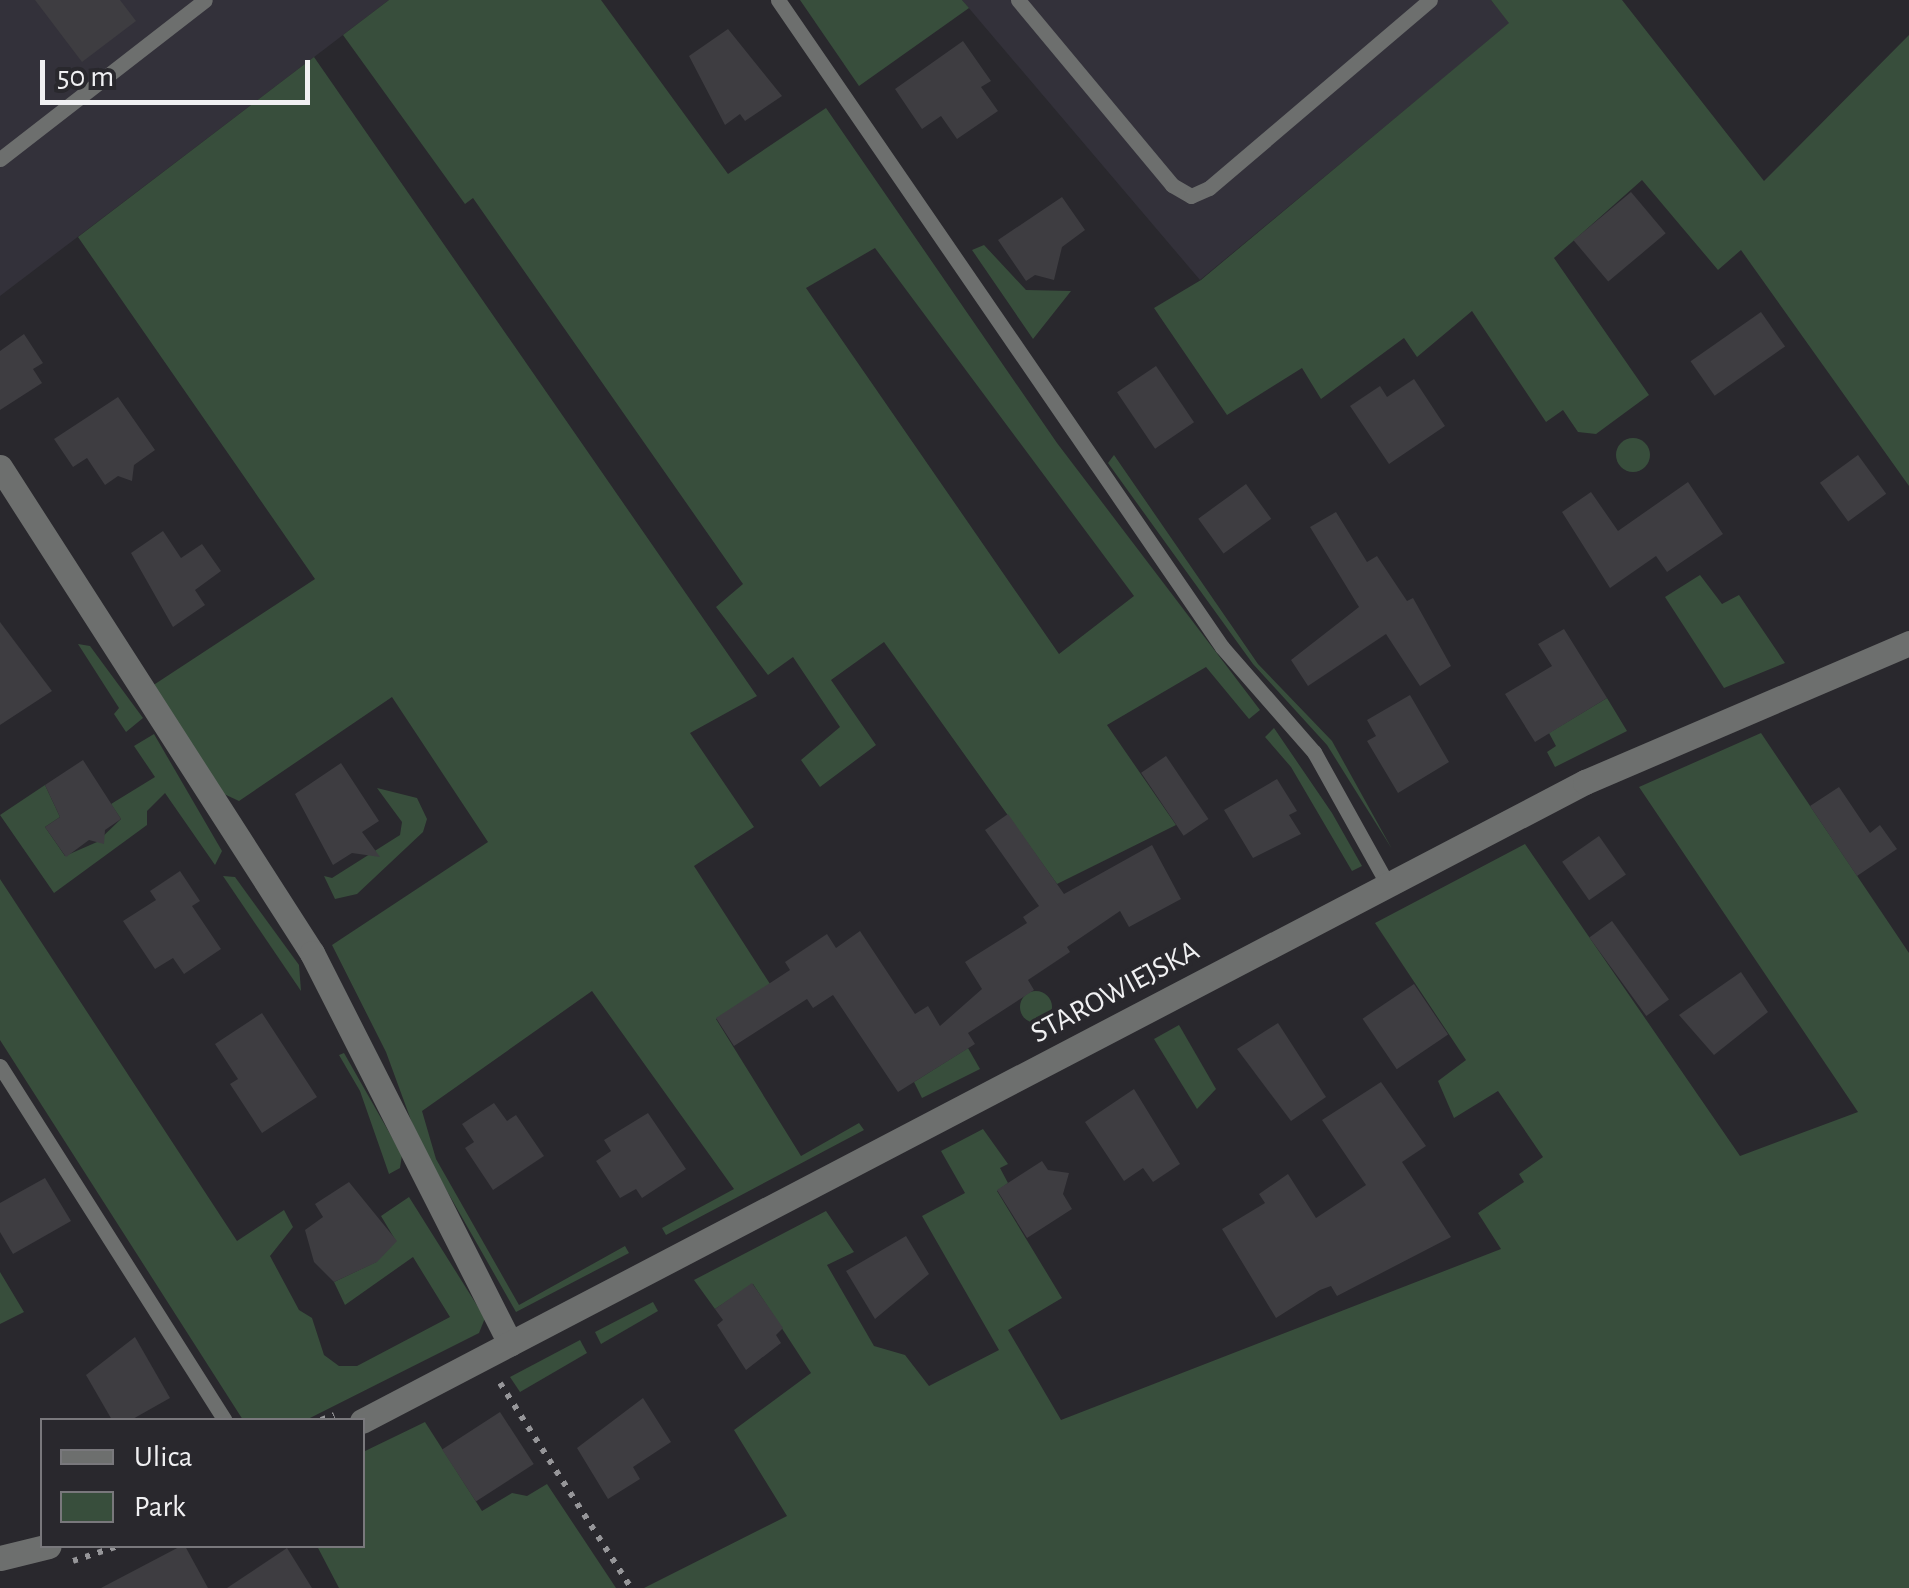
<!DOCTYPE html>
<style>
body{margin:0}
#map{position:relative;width:1909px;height:1588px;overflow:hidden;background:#29282d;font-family:"Alegreya Sans",sans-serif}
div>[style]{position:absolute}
.built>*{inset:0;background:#33313a}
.green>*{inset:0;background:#384e3c}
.round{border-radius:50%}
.building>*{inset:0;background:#3e3d41;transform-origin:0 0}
.path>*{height:6px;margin-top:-3px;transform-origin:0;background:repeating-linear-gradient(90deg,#969699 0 5px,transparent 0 13px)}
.service>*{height:15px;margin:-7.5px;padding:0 7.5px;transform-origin:7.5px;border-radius:7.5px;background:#6d6f6e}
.minor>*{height:25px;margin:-12.5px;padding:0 12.5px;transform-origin:12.5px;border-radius:12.5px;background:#6d6f6e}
span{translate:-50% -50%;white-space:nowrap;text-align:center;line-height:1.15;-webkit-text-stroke:8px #29282d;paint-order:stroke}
.street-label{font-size:30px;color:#f0f0f2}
.legend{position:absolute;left:40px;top:1418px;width:325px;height:130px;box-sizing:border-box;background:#29282d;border:2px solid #79787c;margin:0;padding:12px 18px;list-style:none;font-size:30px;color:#f0f0f2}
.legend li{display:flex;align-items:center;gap:20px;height:50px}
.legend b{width:50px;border:2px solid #79787c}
.scale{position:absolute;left:40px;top:60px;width:270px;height:45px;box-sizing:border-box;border:5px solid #f0f0f2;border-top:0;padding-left:12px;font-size:30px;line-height:35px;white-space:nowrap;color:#f0f0f2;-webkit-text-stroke:8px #29282d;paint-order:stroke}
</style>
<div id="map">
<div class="built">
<div style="clip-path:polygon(0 0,389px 0,0 296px)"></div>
<div style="clip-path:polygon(962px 0,1491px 0,1510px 23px,1200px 280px)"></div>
</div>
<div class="green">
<div style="clip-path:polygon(evenodd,389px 0,601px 0,728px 174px,826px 108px,1057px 443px,1260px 710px,1249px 719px,1206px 667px,1107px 725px,1176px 825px,1057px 884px,884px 642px,831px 680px,876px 745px,820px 787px,801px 760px,840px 727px,793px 657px,768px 675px,716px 607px,743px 584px,473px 198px,465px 204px,343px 35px,389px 0,875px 248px,1134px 596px,1059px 654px,806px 288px,875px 248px)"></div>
<div style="clip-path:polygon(800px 0,962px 0,969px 8px,859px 86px)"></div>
<div style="clip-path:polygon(1491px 0,1622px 0,1764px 181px,1909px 35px,1909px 486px,1741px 250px,1718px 270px,1642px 180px,1554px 258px,1649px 395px,1596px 434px,1578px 432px,1563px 410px,1546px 422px,1472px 311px,1417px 357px,1404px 338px,1321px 399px,1302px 368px,1227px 415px,1154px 308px,1201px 280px,1509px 23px)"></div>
<div style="clip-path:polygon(314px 57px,757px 696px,690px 733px,754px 827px,694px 866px,770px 984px,716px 1019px,801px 1156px,859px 1123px,864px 1130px,666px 1235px,662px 1228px,734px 1189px,592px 991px,422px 1111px,436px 1159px,519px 1305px,625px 1246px,629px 1253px,516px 1312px,419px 1142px,386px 1052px,332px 945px,488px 842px,392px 697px,239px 801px,224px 794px,152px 686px,315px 579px,78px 237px)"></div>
<div style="clip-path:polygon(984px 245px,1026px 290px,1071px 291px,1033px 339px,972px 250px)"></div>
<div class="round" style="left:1616px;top:438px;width:34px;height:34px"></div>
<div style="clip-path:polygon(1114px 455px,1258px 664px,1332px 741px,1392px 849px,1327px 745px,1253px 664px,1108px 463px)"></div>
<div style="clip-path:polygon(1700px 575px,1722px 604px,1739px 595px,1785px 663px,1724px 688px,1665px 597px)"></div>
<div style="clip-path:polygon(78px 644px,90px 646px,143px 718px,126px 732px,114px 714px,119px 708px)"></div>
<div style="clip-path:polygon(1607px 698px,1627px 731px,1555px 767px,1547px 752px,1556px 746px,1549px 733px)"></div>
<div style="clip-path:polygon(1274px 728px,1332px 813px,1362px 866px,1352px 871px,1291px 767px,1265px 737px)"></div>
<div style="clip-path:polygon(1761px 733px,1909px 953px,1909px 1588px,644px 1588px,787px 1516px,734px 1430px,811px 1373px,753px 1284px,715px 1309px,694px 1280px,826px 1211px,854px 1252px,827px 1265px,874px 1346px,905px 1355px,929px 1386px,999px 1350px,922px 1216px,965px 1193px,941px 1151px,983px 1129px,1008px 1164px,1000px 1168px,1008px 1183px,997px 1191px,1062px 1298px,1008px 1330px,1061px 1420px,1501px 1249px,1478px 1213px,1524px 1182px,1519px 1174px,1543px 1157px,1498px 1091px,1454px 1118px,1438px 1081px,1466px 1060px,1375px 923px,1525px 844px,1740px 1156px,1858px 1112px,1639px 787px)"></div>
<div style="clip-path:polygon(154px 734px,222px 851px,215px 865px,165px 793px,147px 811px,147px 825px,54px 893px,0 815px,45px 785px,60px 817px,45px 827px,65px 856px,97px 842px,121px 819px,111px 804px,155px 777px,134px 746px)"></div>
<div style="clip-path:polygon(377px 788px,417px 798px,427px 819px,423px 832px,357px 894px,335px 899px,324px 876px,332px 878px,400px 835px,402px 822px)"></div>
<div style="clip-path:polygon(223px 876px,235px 877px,299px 965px,301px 991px)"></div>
<div style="clip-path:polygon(0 879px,237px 1241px,284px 1210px,293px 1227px,270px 1256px,299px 1310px,312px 1318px,324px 1355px,339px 1366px,357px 1366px,450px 1317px,413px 1257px,345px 1305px,334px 1282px,376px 1262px,396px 1241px,381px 1216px,409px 1197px,485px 1318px,479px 1333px,306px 1420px,243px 1420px,0 1040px)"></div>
<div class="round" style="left:1020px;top:991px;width:32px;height:32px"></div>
<div style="clip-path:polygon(1179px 1025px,1216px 1089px,1197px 1109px,1154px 1039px)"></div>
<div style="clip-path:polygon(968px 1048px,980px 1069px,922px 1098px,914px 1082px)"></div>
<div style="clip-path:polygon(344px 1053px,402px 1155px,400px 1168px,389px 1174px,360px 1091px,339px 1055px)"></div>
<div style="clip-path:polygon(0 1272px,24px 1312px,0 1324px)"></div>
<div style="clip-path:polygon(653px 1302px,658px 1311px,601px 1344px,595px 1332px)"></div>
<div style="clip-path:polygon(580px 1340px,587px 1353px,520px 1392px,510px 1377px)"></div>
<div style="clip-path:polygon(425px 1422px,482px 1511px,512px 1493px,527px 1496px,547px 1484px,616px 1588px,339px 1588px,317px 1546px,362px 1546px,363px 1452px)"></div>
</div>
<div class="building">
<div style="clip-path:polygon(35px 0,120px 0,136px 21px,82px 62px)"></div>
<div style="clip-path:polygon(728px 29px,782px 96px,745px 121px,740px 114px,725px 125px,689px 56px)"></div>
<div style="clip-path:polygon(963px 41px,991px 81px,981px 87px,998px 111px,957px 139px,941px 116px,922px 129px,895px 89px)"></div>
<div style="left:1631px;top:192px;width:54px;height:75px;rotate:50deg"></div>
<div style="clip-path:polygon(1062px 197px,1085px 230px,1062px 247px,1054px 280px,1035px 275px,1026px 281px,998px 240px)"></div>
<div style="left:1761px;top:312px;width:42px;height:86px;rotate:55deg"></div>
<div style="clip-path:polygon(24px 334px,43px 363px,33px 369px,42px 383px,0 410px,0 351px)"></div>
<div style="left:1156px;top:366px;width:68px;height:47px;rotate:56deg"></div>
<div style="clip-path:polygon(1414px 379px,1445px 426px,1389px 464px,1350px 406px,1380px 386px,1387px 397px)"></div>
<div style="clip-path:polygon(118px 397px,155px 450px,134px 465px,132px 481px,118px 476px,105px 485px,87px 458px,73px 467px,54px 439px)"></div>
<div style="left:1858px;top:455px;width:48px;height:47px;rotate:54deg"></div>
<div style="clip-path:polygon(1688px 482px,1723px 534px,1667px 572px,1656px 556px,1610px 588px,1562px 512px,1591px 492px,1618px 531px)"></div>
<div style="left:1246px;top:484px;width:43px;height:59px;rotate:54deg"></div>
<div style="clip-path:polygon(1336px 512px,1367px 562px,1377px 556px,1407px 601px,1413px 598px,1451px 666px,1420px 686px,1386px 634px,1308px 686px,1291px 660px,1359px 607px,1310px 527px)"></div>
<div style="clip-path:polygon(163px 531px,181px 558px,202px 544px,221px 571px,195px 590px,205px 605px,173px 627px,131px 553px)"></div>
<div style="clip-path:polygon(0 622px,52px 691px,0 725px)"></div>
<div style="clip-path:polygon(1564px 629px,1607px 698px,1535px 742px,1505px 694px,1552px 666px,1538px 644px)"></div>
<div style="clip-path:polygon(1410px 695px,1449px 762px,1398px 793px,1367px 741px,1376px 736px,1367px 720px)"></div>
<div style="left:1166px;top:756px;width:76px;height:30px;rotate:56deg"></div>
<div style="clip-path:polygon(83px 760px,121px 819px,105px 830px,104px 844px,89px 840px,66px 857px,45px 827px,60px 817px,45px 785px)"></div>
<div style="clip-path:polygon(341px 763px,379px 821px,362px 832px,380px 857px,352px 853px,333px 865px,295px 794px)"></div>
<div style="clip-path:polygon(1277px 779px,1297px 811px,1289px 815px,1301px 834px,1253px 858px,1224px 810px)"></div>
<div style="clip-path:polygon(1839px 787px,1870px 833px,1880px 825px,1897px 849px,1857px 876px,1810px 806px)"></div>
<div style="clip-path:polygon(1008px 814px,1064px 894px,1152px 845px,1181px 899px,1129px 927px,1120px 911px,1067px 947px,1070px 952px,1028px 980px,1034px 990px,968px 1033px,975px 1044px,898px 1092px,833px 995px,813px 1008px,807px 999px,734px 1046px,716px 1018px,790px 970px,785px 962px,827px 934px,836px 948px,860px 931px,915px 1014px,928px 1006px,940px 1026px,982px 989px,965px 962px,1027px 923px,1023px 917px,1039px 906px,985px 830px)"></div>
<div style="left:1599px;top:836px;width:47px;height:45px;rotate:55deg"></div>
<div style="clip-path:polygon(180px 871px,200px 901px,192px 906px,221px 949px,184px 974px,173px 958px,155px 969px,123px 921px,156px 900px,150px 891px)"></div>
<div style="left:1612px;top:921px;width:97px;height:28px;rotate:54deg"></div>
<div style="clip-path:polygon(1741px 972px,1768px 1012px,1714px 1055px,1679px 1015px)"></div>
<div style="left:1414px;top:984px;width:61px;height:62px;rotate:56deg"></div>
<div style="clip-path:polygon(262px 1013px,317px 1097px,262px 1133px,230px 1084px,238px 1079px,215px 1044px)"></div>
<div style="clip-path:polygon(1278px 1023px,1326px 1097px,1291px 1121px,1237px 1049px)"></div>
<div style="clip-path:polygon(1381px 1082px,1426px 1146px,1402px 1162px,1451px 1237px,1337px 1296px,1331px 1286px,1320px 1290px,1276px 1318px,1222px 1229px,1265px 1203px,1259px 1194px,1288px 1174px,1316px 1218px,1366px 1185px,1322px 1120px)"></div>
<div style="clip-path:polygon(1134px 1089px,1180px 1164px,1153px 1182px,1143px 1168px,1124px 1181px,1085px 1122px)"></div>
<div style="clip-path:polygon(494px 1103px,507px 1121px,516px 1115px,544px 1156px,493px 1190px,465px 1148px,474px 1142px,462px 1124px)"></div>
<div style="clip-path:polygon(648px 1113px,686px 1169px,642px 1198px,636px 1189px,620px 1198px,596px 1161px,611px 1151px,604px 1140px)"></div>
<div style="clip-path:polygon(1042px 1161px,1048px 1170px,1069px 1173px,1063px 1194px,1072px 1209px,1027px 1238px,997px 1190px)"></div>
<div style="clip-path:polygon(45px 1178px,71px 1221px,13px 1254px,0 1232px,0 1203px)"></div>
<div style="clip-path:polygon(349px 1182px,397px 1241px,377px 1262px,334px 1282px,314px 1262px,305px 1230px,323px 1217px,315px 1204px)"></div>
<div style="clip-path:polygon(906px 1236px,929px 1274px,875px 1319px,846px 1271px)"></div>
<div style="clip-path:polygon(752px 1283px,783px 1328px,776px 1335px,781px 1343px,746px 1370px,717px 1325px,723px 1320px,715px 1309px)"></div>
<div style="clip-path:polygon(135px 1337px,170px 1398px,131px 1420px,112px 1420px,86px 1375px)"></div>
<div style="clip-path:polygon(643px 1398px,671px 1442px,633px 1467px,640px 1479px,608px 1499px,577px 1448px)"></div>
<div style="left:500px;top:1412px;width:62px;height:69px;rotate:57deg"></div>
<div style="clip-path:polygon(185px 1546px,208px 1588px,101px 1588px,181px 1546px)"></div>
<div style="clip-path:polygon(287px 1548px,312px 1588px,227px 1588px)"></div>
</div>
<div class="path">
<div style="left:500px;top:1383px;width:243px;rotate:57.4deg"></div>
<div style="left:321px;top:1420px;width:14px;rotate:-21deg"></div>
<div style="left:73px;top:1561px;width:47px;rotate:-18.4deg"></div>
</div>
<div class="service">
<div style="left:778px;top:0;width:785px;rotate:55.54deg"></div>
<div style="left:1222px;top:647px;width:140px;rotate:48.8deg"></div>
<div style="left:1314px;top:752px;width:152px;rotate:60.9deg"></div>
<div style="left:1018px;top:0;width:241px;rotate:50.2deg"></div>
<div style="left:1172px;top:185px;width:22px;rotate:30deg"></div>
<div style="left:1191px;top:196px;width:20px;rotate:-24deg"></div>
<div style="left:1209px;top:188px;width:290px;rotate:-40.4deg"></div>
<div style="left:0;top:159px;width:259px;rotate:-37.8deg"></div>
<div style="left:0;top:1066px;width:419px;rotate:57.6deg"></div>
</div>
<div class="minor">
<div style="left:0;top:467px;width:578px;rotate:57.3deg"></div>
<div style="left:312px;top:953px;width:438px;rotate:63.1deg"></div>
<div style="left:362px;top:1421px;width:1380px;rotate:-27.59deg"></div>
<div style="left:1585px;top:782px;width:353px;rotate:-23.2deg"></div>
<div style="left:0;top:1558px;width:50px;rotate:-13.8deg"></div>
</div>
<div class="street-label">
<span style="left:1115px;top:992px;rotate:-28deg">STAROWIEJSKA</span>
</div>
<ul class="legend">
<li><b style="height:12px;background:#6d6f6e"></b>Ulica</li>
<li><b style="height:28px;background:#384e3c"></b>Park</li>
</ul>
<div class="scale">50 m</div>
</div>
